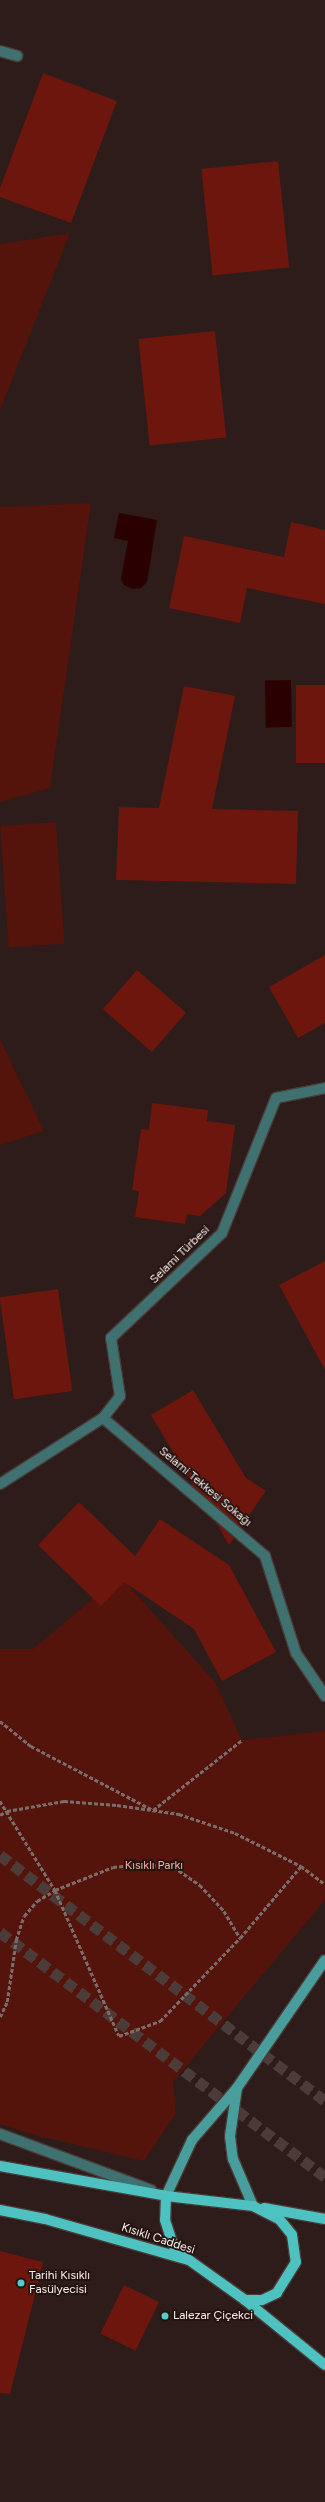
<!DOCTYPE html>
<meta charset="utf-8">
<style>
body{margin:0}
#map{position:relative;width:325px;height:2502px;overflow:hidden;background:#2d1c19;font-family:Figtree,sans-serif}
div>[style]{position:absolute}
.green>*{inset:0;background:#54130b;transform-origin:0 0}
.water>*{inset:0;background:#2a0000;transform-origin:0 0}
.building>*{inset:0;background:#6d160d;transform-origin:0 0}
.trunk-tunnel>*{height:11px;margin-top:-5.5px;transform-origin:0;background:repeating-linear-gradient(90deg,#4c3c39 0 11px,transparent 0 16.5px)}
.path>*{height:2.5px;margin-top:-1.25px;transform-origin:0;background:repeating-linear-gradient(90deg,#7c6d6a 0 4px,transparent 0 6px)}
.roads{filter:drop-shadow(1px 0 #4a3a37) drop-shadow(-1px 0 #4a3a37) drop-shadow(0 1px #4a3a37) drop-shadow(0 -1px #4a3a37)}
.service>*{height:10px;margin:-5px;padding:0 5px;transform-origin:5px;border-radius:5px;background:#3e7170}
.minor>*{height:10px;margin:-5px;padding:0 5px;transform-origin:5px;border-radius:5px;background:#3e7170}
.secondary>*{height:10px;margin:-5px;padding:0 5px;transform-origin:5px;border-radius:5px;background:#489e9d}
.primary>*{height:10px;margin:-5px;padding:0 5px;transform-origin:5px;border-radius:5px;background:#4dc2c1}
.dots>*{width:11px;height:11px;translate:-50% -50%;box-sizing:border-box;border:2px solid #231310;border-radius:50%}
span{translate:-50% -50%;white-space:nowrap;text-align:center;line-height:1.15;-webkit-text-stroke:3.5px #231310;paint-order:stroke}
.street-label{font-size:12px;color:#fbefec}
.park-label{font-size:12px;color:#f8ada0}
.poi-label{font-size:12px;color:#fbefec}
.left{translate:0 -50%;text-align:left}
</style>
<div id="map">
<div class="green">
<div style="clip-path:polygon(70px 233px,0 410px,0 244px)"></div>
<div style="clip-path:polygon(91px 503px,50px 788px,0 802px,0 507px)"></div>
<div style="left:56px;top:822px;width:122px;height:56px;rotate:86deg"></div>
<div style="clip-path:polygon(0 1039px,44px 1131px,0 1145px)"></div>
<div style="clip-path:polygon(120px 1576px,215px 1682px,242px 1740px,325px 1731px,325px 1900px,173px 2082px,176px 2113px,144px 2161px,35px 2135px,0 2124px,0 1649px,33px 1649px)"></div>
</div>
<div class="water">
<div style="clip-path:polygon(119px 513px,157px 520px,147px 582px,141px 588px,133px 589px,124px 585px,121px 579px,128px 541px,114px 538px)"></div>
<div style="left:291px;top:680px;width:47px;height:26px;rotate:89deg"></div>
</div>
<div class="building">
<div style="clip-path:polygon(43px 73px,117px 101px,71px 223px,0 197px,0 188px)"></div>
<div style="left:278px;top:161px;width:107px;height:77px;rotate:84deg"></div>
<div style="left:215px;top:331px;width:107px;height:77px;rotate:84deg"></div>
<div style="clip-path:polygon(291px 522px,325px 530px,325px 604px,247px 588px,240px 623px,169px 608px,184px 536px,284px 557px)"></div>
<div style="left:296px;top:685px;width:29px;height:78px"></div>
<div style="clip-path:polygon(184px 686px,235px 696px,212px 809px,298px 811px,296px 884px,116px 880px,119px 807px,159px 808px)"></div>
<div style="clip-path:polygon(325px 955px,325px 1023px,298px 1038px,269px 987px)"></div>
<div style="left:137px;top:970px;width:65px;height:52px;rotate:41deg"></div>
<div style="clip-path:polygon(152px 1103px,208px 1110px,207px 1121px,235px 1125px,226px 1193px,200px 1216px,187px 1214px,185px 1224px,135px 1217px,139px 1191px,132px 1190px,141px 1129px,149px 1130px)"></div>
<div style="clip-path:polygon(325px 1261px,325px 1370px,279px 1285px)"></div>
<div style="left:58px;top:1289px;width:103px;height:59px;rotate:82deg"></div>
<div style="clip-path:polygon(193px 1390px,246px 1478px,266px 1491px,241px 1527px,194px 1487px,151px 1415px)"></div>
<div style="clip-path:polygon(79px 1502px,135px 1556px,160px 1519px,229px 1565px,276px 1652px,222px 1681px,194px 1629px,124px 1582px,101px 1606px,38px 1545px)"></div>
<div style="clip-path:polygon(216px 1522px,234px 1538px,229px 1545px)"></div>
<div style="clip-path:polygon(0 2251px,43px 2262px,10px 2394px,0 2393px)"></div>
<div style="left:124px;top:2285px;width:39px;height:54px;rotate:26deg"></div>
</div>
<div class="trunk-tunnel">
<div style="left:0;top:1855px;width:408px;rotate:37.1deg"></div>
<div style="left:0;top:1932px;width:407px;rotate:37deg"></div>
</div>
<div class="path">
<div style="left:0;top:1721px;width:40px;rotate:39deg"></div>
<div style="left:31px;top:1746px;width:138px;rotate:27.7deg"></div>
<div style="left:153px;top:1810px;width:113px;rotate:-38.2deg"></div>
<div style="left:0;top:1801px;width:105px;rotate:58.3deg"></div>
<div style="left:55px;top:1890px;width:159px;rotate:66.3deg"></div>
<div style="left:119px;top:2036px;width:44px;rotate:-20.1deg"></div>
<div style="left:160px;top:2021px;width:115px;rotate:-46.1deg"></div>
<div style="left:240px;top:1938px;width:94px;rotate:-49.7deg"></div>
<div style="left:0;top:1815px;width:8px;rotate:-30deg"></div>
<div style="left:7px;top:1811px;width:58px;rotate:-10deg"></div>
<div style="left:64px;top:1801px;width:53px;rotate:4.3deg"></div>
<div style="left:117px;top:1805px;width:63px;rotate:8.3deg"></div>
<div style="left:179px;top:1814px;width:59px;rotate:18.7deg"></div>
<div style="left:235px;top:1833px;width:74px;rotate:26.6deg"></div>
<div style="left:301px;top:1866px;width:30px;rotate:37deg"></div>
<div style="left:0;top:2017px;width:17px;rotate:-65deg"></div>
<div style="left:7px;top:2002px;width:63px;rotate:-81.7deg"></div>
<div style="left:16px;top:1940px;width:25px;rotate:-72deg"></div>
<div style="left:24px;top:1916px;width:20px;rotate:-49deg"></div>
<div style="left:37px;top:1901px;width:21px;rotate:-31deg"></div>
<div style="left:55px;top:1890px;width:62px;rotate:-21.6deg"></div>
<div style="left:113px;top:1867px;width:27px;rotate:-6deg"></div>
<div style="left:140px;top:1864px;width:34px;rotate:5deg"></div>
<div style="left:174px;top:1867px;width:32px;rotate:35deg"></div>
<div style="left:200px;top:1885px;width:35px;rotate:47deg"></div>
<div style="left:224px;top:1911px;width:31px;rotate:59deg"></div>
</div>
<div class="roads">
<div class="service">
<div style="left:0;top:2134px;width:161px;rotate:20.3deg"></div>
</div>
<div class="minor">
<div style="left:0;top:51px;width:18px;rotate:16deg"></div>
<div style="left:103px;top:1418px;width:28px;rotate:-52deg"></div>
<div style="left:120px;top:1396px;width:59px;rotate:-98.8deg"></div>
<div style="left:111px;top:1338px;width:153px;rotate:-43.4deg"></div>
<div style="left:222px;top:1233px;width:145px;rotate:-68.2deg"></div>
<div style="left:276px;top:1098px;width:50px;rotate:-11.5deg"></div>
<div style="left:0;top:1484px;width:122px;rotate:-32.7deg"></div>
<div style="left:103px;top:1418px;width:213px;rotate:40.4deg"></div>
<div style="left:265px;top:1556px;width:102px;rotate:72.3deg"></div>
<div style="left:296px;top:1653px;width:52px;rotate:56deg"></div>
</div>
<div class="secondary">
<div style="left:237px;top:2088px;width:49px;rotate:98.3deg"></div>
<div style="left:230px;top:2136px;width:23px;rotate:83deg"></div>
<div style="left:233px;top:2159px;width:51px;rotate:66.9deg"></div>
<div style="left:166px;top:2196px;width:62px;rotate:-65.1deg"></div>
<div style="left:192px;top:2140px;width:69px;rotate:-49.1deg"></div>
<div style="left:237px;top:2088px;width:155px;rotate:-55.5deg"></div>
</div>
<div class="primary">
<div style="left:0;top:2166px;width:169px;rotate:10.2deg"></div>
<div style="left:166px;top:2196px;width:88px;rotate:6.6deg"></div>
<div style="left:253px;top:2206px;width:30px;rotate:27deg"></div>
<div style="left:280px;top:2220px;width:19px;rotate:51deg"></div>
<div style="left:292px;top:2235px;width:27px;rotate:82deg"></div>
<div style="left:296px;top:2262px;width:36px;rotate:122deg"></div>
<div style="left:277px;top:2293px;width:17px;rotate:155deg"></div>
<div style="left:262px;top:2300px;width:17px;rotate:180deg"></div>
<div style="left:166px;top:2196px;width:24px;rotate:92deg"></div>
<div style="left:165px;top:2220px;width:26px;rotate:72deg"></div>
<div style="left:173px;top:2245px;width:20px;rotate:45deg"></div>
<div style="left:264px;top:2208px;width:62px;rotate:10.2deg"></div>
<div style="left:0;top:2210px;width:46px;rotate:11.3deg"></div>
<div style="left:45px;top:2219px;width:150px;rotate:15.9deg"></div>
<div style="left:189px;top:2260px;width:69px;rotate:35.5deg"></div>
<div style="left:245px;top:2300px;width:103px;rotate:39.1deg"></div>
</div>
</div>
<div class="dots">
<div style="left:21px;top:2283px;background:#52cdcc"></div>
<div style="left:165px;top:2316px;background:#52cdcc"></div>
</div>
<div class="street-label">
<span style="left:180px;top:1255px;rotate:-44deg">Selami Türbesi</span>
<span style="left:205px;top:1487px;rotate:40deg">Selami Tekkesi Sokağı</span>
<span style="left:158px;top:2239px;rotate:18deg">Kısıklı Caddesi</span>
</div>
<div class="park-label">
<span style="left:154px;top:1866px">Kısıklı Parkı</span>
</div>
<div class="poi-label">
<span class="left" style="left:29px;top:2283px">Tarihi Kısıklı<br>Fasülyecisi</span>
<span class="left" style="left:173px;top:2316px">Lalezar Çiçekci</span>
</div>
</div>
